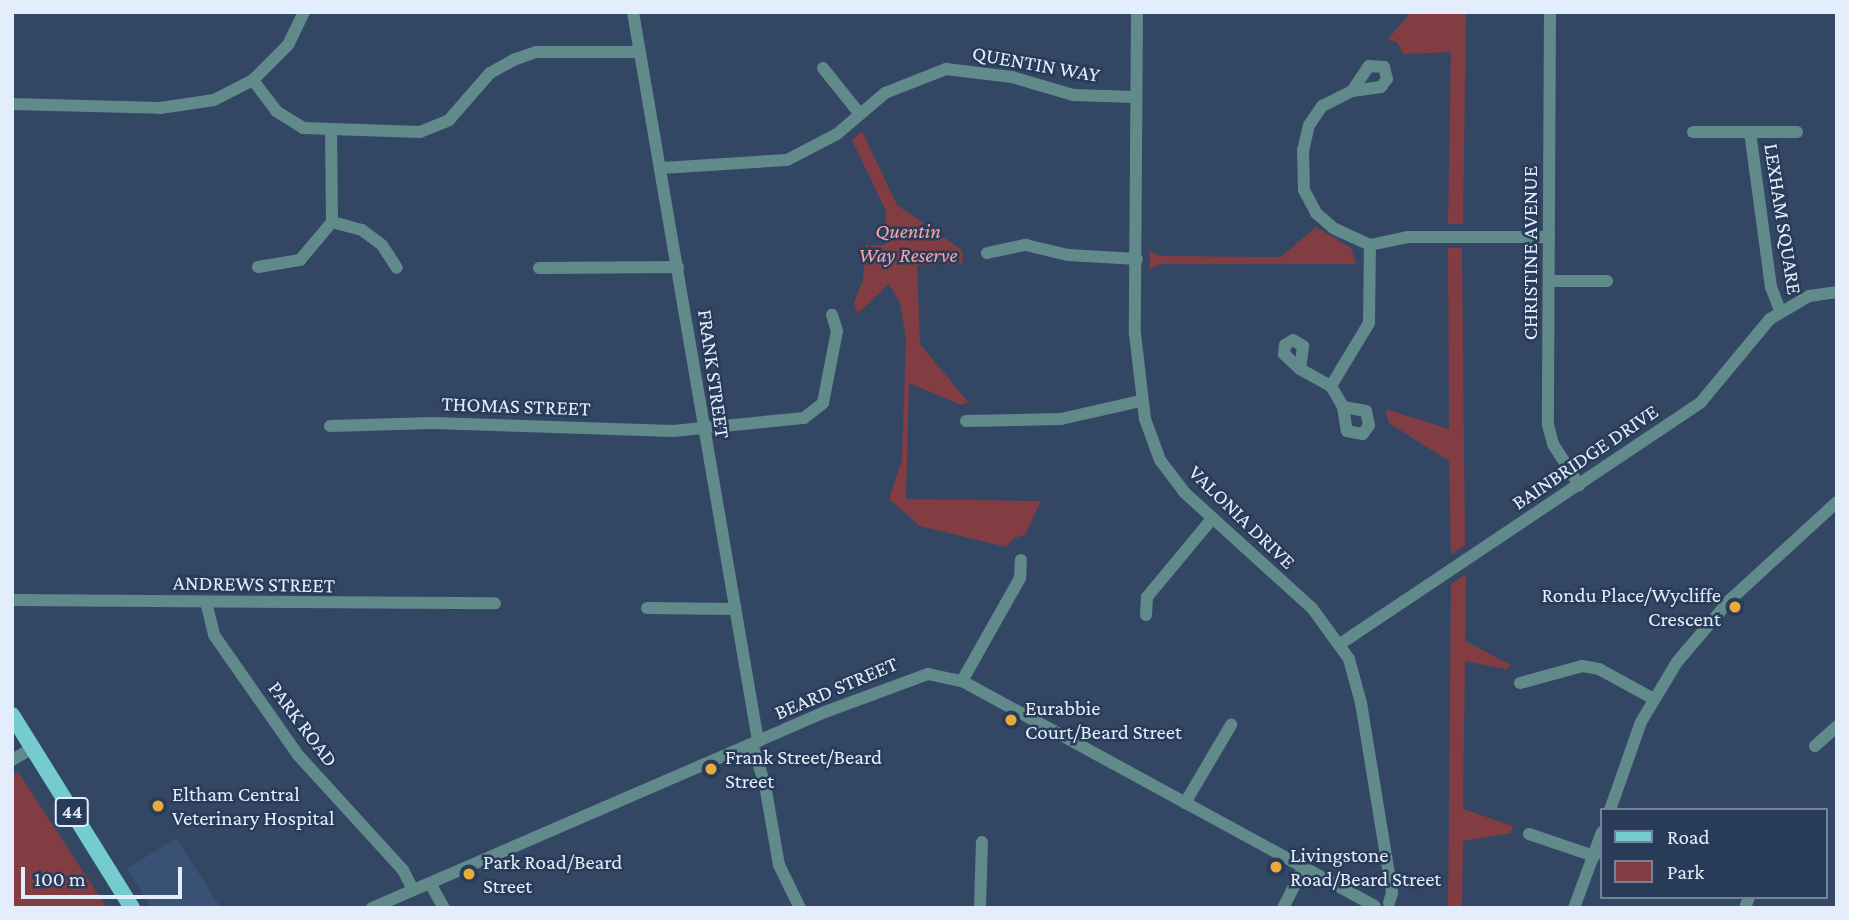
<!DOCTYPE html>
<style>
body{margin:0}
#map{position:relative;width:1849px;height:920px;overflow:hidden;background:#334765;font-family:"Crimson Pro",serif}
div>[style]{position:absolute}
.built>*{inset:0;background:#385174}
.green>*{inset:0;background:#813d41}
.minor>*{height:12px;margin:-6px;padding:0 6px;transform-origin:6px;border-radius:6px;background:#618a8b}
.major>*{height:16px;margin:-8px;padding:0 8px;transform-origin:8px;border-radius:8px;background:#74cccf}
.dots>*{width:19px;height:19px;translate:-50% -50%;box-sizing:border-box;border:4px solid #283c59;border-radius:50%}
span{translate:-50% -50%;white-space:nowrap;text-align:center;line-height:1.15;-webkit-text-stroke:5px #283c59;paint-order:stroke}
.shield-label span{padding:2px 5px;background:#283c59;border:2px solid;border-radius:5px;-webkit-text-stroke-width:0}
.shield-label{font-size:19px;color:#e3edfc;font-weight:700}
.street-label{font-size:21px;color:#e3edfc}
.park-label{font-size:21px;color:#fba3a5;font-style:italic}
.poi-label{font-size:21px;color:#e3edfc}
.right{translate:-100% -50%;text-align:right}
.left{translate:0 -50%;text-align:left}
.frame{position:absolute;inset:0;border:14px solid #e3edfc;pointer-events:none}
.legend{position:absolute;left:1600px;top:808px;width:228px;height:91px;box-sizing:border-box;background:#283c59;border:2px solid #73839a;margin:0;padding:9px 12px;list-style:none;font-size:21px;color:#e3edfc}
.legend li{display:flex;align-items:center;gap:14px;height:35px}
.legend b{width:35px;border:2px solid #73839a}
.scale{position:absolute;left:21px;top:867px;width:161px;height:32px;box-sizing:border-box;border:4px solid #e3edfc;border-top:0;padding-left:9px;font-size:21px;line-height:24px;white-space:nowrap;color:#e3edfc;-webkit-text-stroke:5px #283c59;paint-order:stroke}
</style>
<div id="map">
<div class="built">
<div style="clip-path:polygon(176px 838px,221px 908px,151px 908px,127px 869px)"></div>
</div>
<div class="green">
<div style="clip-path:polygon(1411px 12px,1466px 12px,1463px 224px,1448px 224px,1451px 52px,1403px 54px,1398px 43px,1388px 39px)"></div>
<div style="clip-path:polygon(862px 131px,897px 205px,962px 250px,963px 263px,917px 265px,920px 344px,968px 402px,961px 405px,909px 383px,906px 499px,1041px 501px,1025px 535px,1014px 538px,1006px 547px,920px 526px,889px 499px,902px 459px,906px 338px,900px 303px,889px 284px,857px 314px,854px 302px,863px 280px,866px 245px,885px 245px,886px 211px,852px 140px)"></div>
<div style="clip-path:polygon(1316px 227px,1351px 248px,1356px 264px,1160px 264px,1150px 269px,1150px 251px,1160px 256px,1281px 257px)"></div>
<div style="clip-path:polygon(1448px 248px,1462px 248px,1465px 545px,1451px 555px,1449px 461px,1389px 423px,1385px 409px,1449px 429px)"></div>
<div style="clip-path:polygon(1466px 574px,1465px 641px,1511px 665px,1506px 669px,1465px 661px,1463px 809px,1513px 826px,1511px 833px,1463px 841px,1462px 908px,1448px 908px,1451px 584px)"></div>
<div style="clip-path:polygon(18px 772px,107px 908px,12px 908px,12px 776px)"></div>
</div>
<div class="minor">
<div style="left:633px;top:12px;width:740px;rotate:80.27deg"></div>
<div style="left:1137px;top:12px;width:322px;rotate:90.4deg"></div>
<div style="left:1135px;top:334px;width:86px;rotate:83.3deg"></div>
<div style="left:1145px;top:419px;width:44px;rotate:69.9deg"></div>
<div style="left:1160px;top:460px;width:41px;rotate:52.9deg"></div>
<div style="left:1185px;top:493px;width:171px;rotate:42.2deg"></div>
<div style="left:1312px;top:608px;width:63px;rotate:54deg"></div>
<div style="left:1349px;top:659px;width:46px;rotate:74.7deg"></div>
<div style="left:1361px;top:703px;width:193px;rotate:80.7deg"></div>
<div style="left:1392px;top:893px;width:10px;rotate:107deg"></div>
<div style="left:1550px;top:12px;width:413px;rotate:90.3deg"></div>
<div style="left:1548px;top:425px;width:20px;rotate:75deg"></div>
<div style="left:1553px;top:444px;width:49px;rotate:57.6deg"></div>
<div style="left:823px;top:68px;width:58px;rotate:51.3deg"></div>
<div style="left:253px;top:80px;width:39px;rotate:53deg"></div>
<div style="left:276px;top:111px;width:32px;rotate:32deg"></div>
<div style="left:303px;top:128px;width:117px;rotate:2deg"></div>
<div style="left:420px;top:132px;width:31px;rotate:-22deg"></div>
<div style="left:449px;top:120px;width:62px;rotate:-48.9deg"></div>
<div style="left:490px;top:73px;width:26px;rotate:-29deg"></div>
<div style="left:513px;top:60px;width:24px;rotate:-19deg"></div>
<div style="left:536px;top:52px;width:102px"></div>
<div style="left:1352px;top:91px;width:30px;rotate:-56deg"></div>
<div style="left:1369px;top:66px;width:15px;rotate:4deg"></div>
<div style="left:1384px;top:67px;width:12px;rotate:76deg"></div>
<div style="left:1387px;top:79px;width:10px;rotate:127deg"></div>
<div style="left:1381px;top:87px;width:29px;rotate:172deg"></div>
<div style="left:1352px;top:91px;width:34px;rotate:153deg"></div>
<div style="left:1322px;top:106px;width:23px;rotate:124deg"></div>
<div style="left:1309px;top:125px;width:26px;rotate:103deg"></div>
<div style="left:1303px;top:150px;width:40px;rotate:88.6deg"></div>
<div style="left:1304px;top:190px;width:26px;rotate:62deg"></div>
<div style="left:1316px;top:213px;width:23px;rotate:41deg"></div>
<div style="left:1333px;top:228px;width:41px;rotate:24.7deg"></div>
<div style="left:1370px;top:245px;width:38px;rotate:-12deg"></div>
<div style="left:1407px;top:237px;width:142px"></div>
<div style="left:12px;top:104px;width:148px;rotate:1.5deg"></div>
<div style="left:160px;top:108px;width:55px;rotate:-8.4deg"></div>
<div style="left:214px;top:100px;width:44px;rotate:-27.1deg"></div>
<div style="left:253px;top:80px;width:49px;rotate:-45deg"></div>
<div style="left:288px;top:45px;width:37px;rotate:-64deg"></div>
<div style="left:1693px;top:132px;width:104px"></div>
<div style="left:1750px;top:132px;width:156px;rotate:82.3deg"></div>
<div style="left:1771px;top:287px;width:26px;rotate:69deg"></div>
<div style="left:662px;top:168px;width:125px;rotate:-3.7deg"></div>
<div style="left:787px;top:160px;width:56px;rotate:-27.5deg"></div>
<div style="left:837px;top:134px;width:63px;rotate:-40.5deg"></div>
<div style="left:885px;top:93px;width:66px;rotate:-21.5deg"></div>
<div style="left:946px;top:69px;width:66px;rotate:6.9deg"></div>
<div style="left:1012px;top:77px;width:64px;rotate:16.4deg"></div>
<div style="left:1073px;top:95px;width:63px;rotate:1.8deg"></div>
<div style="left:332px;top:222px;width:31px;rotate:15deg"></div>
<div style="left:362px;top:230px;width:25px;rotate:37deg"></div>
<div style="left:382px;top:245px;width:27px;rotate:57deg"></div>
<div style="left:987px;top:253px;width:40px;rotate:-12deg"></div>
<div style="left:1026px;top:245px;width:43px;rotate:13.4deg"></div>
<div style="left:1068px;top:255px;width:69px;rotate:3.3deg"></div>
<div style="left:258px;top:267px;width:43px;rotate:-9.5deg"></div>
<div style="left:300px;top:260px;width:50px;rotate:-49.9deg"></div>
<div style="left:332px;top:222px;width:90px;rotate:-90.6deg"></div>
<div style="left:539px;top:268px;width:139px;rotate:-0.4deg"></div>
<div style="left:1550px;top:281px;width:57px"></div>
<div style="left:1293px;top:340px;width:12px;rotate:31deg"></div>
<div style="left:1303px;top:346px;width:23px;rotate:97deg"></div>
<div style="left:1300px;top:369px;width:22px;rotate:-137deg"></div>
<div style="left:1284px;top:354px;width:9px;rotate:-84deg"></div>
<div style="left:1285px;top:345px;width:9px;rotate:-32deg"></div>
<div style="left:1300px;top:369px;width:35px;rotate:29deg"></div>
<div style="left:1331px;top:386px;width:24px;rotate:60deg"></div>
<div style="left:1343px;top:407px;width:24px;rotate:81deg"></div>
<div style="left:1347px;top:431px;width:16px;rotate:11deg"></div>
<div style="left:1363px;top:434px;width:11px;rotate:-56deg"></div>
<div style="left:1369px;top:425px;width:14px;rotate:-102deg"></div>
<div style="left:1366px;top:411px;width:23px;rotate:-170deg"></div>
<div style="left:1331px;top:386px;width:74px;rotate:-58.9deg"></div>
<div style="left:1369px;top:323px;width:78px;rotate:-89.3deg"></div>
<div style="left:966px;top:421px;width:95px;rotate:-1.2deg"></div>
<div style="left:1061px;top:419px;width:82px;rotate:-12.7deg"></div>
<div style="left:330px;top:426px;width:102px;rotate:-1.7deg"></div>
<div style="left:432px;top:423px;width:241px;rotate:1.9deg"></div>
<div style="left:673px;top:431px;width:132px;rotate:-5.7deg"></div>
<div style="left:804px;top:418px;width:24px;rotate:-38deg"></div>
<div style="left:823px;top:403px;width:73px;rotate:-79deg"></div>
<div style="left:837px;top:331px;width:17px;rotate:-107deg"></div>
<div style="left:12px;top:600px;width:483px;rotate:0.4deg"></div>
<div style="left:206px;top:602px;width:34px;rotate:76deg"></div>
<div style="left:214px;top:635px;width:146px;rotate:55deg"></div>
<div style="left:298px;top:755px;width:156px;rotate:47.6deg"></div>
<div style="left:403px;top:870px;width:22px;rotate:63deg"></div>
<div style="left:647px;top:608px;width:86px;rotate:0.7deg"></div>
<div style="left:1146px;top:615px;width:18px;rotate:-87deg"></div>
<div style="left:1147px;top:597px;width:100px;rotate:-50.3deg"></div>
<div style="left:1340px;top:644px;width:435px;rotate:-33.8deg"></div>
<div style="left:1701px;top:402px;width:108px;rotate:-50.3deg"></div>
<div style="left:1770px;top:319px;width:45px;rotate:-30.5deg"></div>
<div style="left:1809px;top:296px;width:28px;rotate:-8deg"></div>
<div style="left:962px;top:681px;width:118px;rotate:-60.6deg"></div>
<div style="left:1020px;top:578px;width:18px;rotate:-87deg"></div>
<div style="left:1520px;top:683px;width:64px;rotate:-15.3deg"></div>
<div style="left:1582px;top:666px;width:17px;rotate:10deg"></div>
<div style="left:1599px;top:669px;width:63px;rotate:28.6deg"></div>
<div style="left:752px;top:744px;width:43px;rotate:72.4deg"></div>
<div style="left:765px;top:785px;width:81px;rotate:80.1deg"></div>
<div style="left:779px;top:865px;width:48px;rotate:64deg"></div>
<div style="left:1815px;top:746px;width:30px;rotate:-42deg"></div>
<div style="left:12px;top:760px;width:24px;rotate:-30deg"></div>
<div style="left:1185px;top:803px;width:91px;rotate:-59.5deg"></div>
<div style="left:1610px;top:810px;width:93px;rotate:-70.6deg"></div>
<div style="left:1641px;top:722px;width:70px;rotate:-59deg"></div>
<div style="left:1677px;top:662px;width:82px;rotate:-49.5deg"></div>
<div style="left:1730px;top:600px;width:145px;rotate:-42.5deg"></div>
<div style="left:1529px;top:834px;width:69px;rotate:18.7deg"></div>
<div style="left:430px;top:883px;width:29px;rotate:61deg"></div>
<div style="left:372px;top:908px;width:494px;rotate:-23.4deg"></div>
<div style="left:825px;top:712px;width:110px;rotate:-20.3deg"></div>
<div style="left:928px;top:674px;width:35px;rotate:12deg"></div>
<div style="left:962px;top:681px;width:470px;rotate:28.6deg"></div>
<div style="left:980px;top:908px;width:66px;rotate:-88.3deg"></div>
<div style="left:1283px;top:908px;width:44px;rotate:-62.9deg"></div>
<div style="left:1574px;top:908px;width:81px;rotate:-69.8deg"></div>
<div style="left:1745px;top:908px;width:12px;rotate:-70deg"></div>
</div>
<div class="major">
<div style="left:12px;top:715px;width:227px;rotate:58.1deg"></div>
</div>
<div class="dots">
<div style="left:1735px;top:607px;background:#eaaa38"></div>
<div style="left:1011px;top:720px;background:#eaaa38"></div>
<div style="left:711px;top:769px;background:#eaaa38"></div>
<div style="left:158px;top:806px;background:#eaaa38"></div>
<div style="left:1276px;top:867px;background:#eaaa38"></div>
<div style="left:469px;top:874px;background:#eaaa38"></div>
</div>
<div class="shield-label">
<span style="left:72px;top:812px">44</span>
</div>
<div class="street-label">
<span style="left:1036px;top:64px;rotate:10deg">QUENTIN WAY</span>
<span style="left:1783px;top:219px;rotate:81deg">LEXHAM SQUARE</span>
<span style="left:1530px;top:253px;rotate:-90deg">CHRISTINE AVENUE</span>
<span style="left:714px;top:374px;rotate:82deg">FRANK STREET</span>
<span style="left:516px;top:406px;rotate:2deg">THOMAS STREET</span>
<span style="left:1585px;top:457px;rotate:-34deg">BAINBRIDGE DRIVE</span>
<span style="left:1242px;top:517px;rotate:44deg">VALONIA DRIVE</span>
<span style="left:254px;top:584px;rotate:1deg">ANDREWS STREET</span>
<span style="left:836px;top:688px;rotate:-23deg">BEARD STREET</span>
<span style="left:303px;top:724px;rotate:53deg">PARK ROAD</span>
</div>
<div class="park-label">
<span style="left:908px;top:243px">Quentin<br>Way Reserve</span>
</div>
<div class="poi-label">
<span class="right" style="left:1721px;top:607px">Rondu Place/Wycliffe<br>Crescent</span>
<span class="left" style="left:1025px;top:720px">Eurabbie<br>Court/Beard Street</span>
<span class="left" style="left:725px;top:769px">Frank Street/Beard<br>Street</span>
<span class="left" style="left:172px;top:806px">Eltham Central<br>Veterinary Hospital</span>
<span class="left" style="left:1290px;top:867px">Livingstone<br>Road/Beard Street</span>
<span class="left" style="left:483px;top:874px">Park Road/Beard<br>Street</span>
</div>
<div class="frame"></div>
<ul class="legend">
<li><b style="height:9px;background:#74cccf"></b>Road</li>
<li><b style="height:19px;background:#813d41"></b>Park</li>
</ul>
<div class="scale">100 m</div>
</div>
